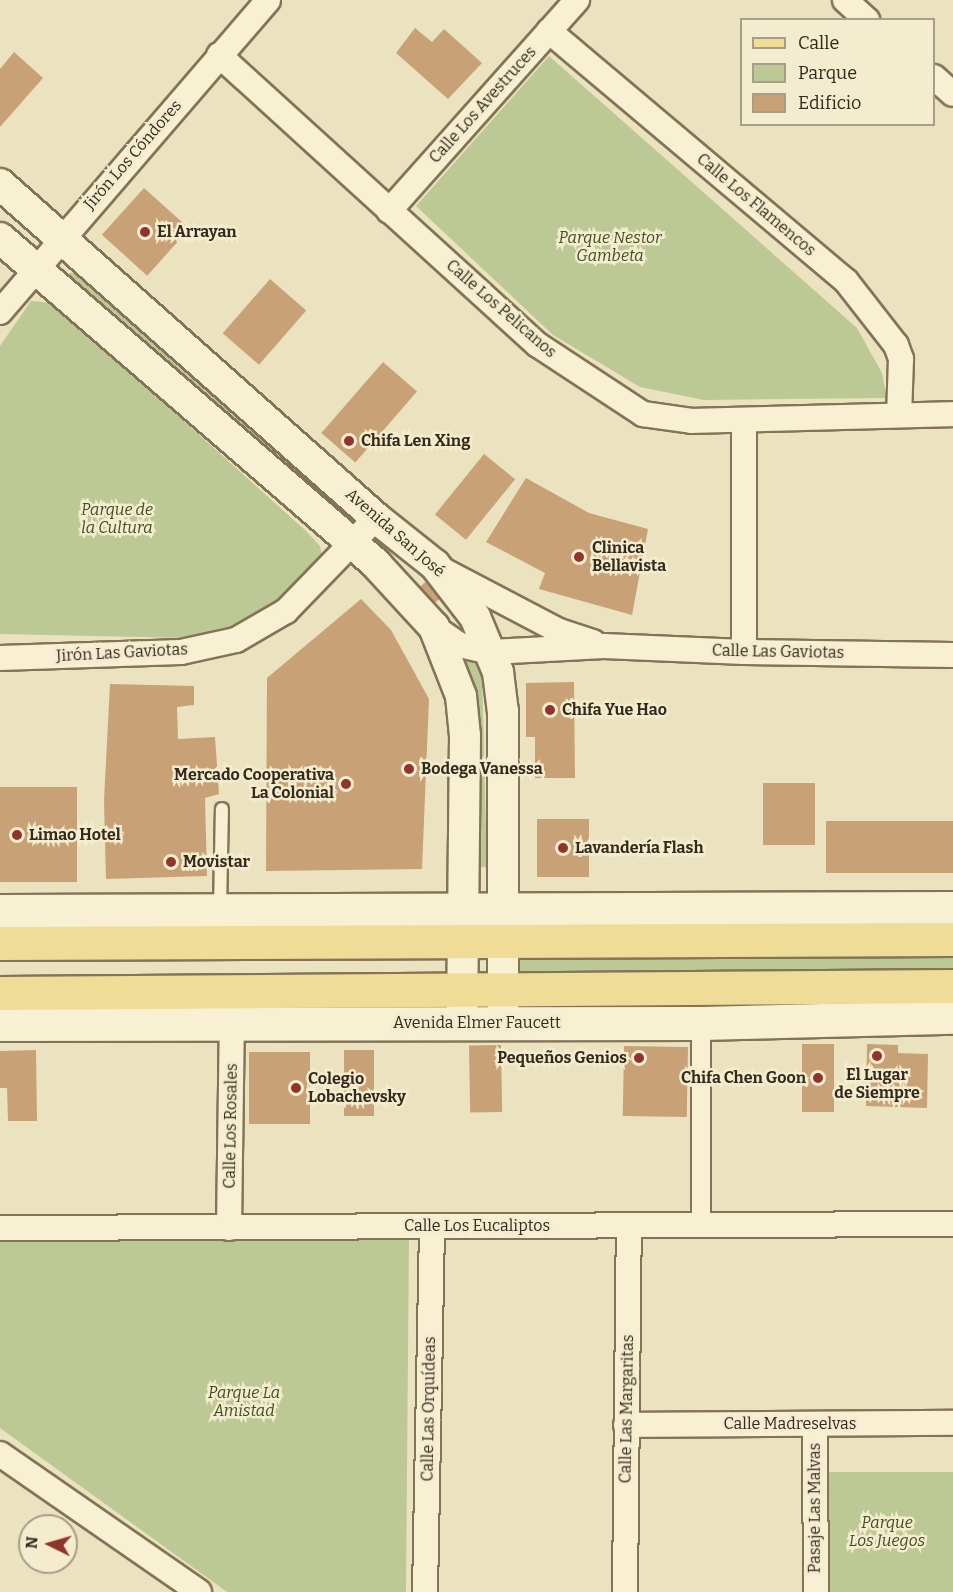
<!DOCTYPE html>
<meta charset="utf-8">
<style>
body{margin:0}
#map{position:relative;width:953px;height:1592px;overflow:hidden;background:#ebe3bf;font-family:Bitter,serif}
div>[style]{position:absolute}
.green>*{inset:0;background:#bdc994;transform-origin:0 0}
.building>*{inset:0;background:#c8a176;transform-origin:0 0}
.roads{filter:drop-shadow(2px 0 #837458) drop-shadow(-2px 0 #837458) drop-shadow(0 2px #837458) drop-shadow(0 -2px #837458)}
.service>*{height:12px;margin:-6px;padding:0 6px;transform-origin:6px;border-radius:6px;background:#f7f0d2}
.pedestrian>*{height:18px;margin:-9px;padding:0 9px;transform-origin:9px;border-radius:9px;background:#f7f0d2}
.minor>*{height:24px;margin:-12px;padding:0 12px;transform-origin:12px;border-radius:12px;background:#f7f0d2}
.tertiary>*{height:30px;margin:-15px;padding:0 15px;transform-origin:15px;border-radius:15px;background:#f7f0d2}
.secondary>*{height:33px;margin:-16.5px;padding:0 16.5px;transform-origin:16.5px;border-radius:16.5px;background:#f7f0d2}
.primary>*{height:33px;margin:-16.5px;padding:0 16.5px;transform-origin:16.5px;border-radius:16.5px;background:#eedc97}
.dots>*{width:16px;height:16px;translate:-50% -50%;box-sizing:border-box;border:3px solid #f3ecce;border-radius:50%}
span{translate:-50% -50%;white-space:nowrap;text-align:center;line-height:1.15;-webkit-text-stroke:5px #f3ecce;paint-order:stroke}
.street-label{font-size:16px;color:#332a1c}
.poi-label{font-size:16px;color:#332a1c;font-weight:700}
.left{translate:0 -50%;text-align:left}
.right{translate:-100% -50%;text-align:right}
.park-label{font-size:16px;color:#404f24;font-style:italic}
.legend{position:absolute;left:740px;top:18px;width:195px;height:108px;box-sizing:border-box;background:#f3ecce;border:2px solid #a69e87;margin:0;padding:8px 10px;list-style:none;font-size:18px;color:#332a1c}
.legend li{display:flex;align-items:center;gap:12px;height:30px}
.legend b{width:30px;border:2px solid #a69e87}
.north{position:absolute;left:18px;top:1514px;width:60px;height:60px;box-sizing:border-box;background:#f3ecce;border:2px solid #a69e87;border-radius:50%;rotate:275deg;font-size:16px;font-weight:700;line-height:24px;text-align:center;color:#332a1c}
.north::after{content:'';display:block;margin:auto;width:21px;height:27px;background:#8f352b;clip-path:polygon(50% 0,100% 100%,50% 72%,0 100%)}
</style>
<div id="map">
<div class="green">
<div style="clip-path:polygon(549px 56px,857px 328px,882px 373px,887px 398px,704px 400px,640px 387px,553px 335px,416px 206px)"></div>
<div style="clip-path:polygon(69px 273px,81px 273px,345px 510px,346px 517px,333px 520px,69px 287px)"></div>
<div style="clip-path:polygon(31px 301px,53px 303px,306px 531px,320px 546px,323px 559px,275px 601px,230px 627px,186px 638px,0 634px,0 346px)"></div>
<div style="clip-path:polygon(454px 648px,480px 660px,482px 673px,487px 867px,469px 867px)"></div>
<div style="clip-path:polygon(953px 948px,953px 980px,516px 974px,516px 954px)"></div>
<div style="clip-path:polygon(409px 1237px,406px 1592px,227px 1592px,0 1428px,0 1242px)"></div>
<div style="left:822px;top:1472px;width:131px;height:120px"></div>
</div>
<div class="building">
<div style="clip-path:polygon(415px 28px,432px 42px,444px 29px,482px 63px,448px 99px,396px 53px)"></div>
<div style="clip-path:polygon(14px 52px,43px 78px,0 127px,0 69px)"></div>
<div style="left:144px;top:188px;width:61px;height:63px;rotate:42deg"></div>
<div style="left:270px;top:279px;width:48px;height:72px;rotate:41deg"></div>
<div style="left:383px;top:362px;width:45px;height:94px;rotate:41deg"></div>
<div style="left:484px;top:454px;width:40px;height:78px;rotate:39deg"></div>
<div style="clip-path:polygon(526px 478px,589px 513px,648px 529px,632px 615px,539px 589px,545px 573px,486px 542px)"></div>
<div style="left:428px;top:580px;width:22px;height:15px;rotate:51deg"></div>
<div style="clip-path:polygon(361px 599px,391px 630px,429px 699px,422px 869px,266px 871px,267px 678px)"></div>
<div style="clip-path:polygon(574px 682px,575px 778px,535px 778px,535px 737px,526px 737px,526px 683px)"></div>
<div style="clip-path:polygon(110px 684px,194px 686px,194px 705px,177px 707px,178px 739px,215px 737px,219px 794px,205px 798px,207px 876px,106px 879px,104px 800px)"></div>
<div style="left:763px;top:783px;width:52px;height:62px"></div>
<div style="left:0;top:787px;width:77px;height:95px"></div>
<div style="left:537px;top:819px;width:52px;height:58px"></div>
<div style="left:953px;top:821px;width:52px;height:127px;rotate:90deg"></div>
<div style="left:802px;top:1044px;width:32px;height:68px"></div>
<div style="clip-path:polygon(867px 1044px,898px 1045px,898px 1053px,928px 1054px,927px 1108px,866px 1106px)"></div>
<div style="left:501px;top:1045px;width:67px;height:32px;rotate:89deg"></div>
<div style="left:624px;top:1046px;width:64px;height:70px;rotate:1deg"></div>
<div style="clip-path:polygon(36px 1050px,37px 1121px,8px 1121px,7px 1088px,0 1088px,0 1051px)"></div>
<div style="left:344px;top:1050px;width:30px;height:66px"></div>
<div style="left:310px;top:1052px;width:72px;height:61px;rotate:90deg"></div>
</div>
<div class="roads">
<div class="service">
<div style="left:220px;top:909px;width:100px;rotate:-88.9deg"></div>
</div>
<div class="pedestrian">
<div style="left:701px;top:1023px;width:202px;rotate:90deg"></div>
</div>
<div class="minor">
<div style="left:845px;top:0;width:30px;rotate:42deg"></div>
<div style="left:549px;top:31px;width:388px;rotate:40.1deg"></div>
<div style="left:846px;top:281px;width:81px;rotate:52deg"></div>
<div style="left:896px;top:345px;width:15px;rotate:70deg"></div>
<div style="left:901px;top:359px;width:56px;rotate:92deg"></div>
<div style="left:219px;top:55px;width:431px;rotate:42.3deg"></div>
<div style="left:538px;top:345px;width:126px;rotate:33.3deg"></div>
<div style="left:643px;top:414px;width:49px;rotate:8.1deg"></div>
<div style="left:692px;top:421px;width:261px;rotate:-1.5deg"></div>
<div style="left:934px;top:77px;width:25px;rotate:42deg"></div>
<div style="left:389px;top:211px;width:283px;rotate:-48.3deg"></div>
<div style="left:0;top:312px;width:411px;rotate:-49.3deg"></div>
<div style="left:744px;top:420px;width:232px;rotate:90deg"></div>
<div style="left:441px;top:569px;width:133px;rotate:27.7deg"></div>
<div style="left:559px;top:631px;width:36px;rotate:18deg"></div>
<div style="left:434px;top:627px;width:32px;rotate:35deg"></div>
<div style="left:460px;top:645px;width:32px;rotate:13deg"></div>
<div style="left:491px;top:652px;width:113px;rotate:-3deg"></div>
<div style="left:604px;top:646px;width:140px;rotate:2.5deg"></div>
<div style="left:744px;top:652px;width:209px;rotate:0.8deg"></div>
<div style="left:0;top:658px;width:181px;rotate:-1.9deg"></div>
<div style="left:181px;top:652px;width:56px;rotate:-12.3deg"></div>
<div style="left:236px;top:640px;width:58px;rotate:-30.1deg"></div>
<div style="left:286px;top:611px;width:129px;rotate:-45.9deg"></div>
<div style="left:0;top:1228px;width:953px;rotate:-0.24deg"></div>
<div style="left:229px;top:1228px;width:204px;rotate:-89.2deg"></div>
<div style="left:815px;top:1424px;width:168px;rotate:89.7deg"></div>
<div style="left:626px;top:1425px;width:327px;rotate:-0.4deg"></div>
<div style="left:0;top:1454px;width:242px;rotate:34.7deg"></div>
<div style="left:425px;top:1592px;width:365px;rotate:-88.9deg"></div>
<div style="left:625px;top:1592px;width:367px;rotate:-89.4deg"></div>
</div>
<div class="tertiary">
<div style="left:0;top:184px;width:503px;rotate:41.61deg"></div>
<div style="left:376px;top:518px;width:75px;rotate:38.5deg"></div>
<div style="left:435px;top:565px;width:66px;rotate:52.4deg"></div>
<div style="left:475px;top:617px;width:60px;rotate:67.3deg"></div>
<div style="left:498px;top:672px;width:39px;rotate:83deg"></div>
<div style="left:503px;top:711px;width:304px;rotate:90deg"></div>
<div style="left:0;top:238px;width:498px;rotate:40.9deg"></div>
<div style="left:376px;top:564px;width:86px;rotate:47.4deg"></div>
<div style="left:434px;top:627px;width:74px;rotate:68.6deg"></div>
<div style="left:461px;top:696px;width:40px;rotate:84.3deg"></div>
<div style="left:465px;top:736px;width:277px;rotate:90.6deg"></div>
</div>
<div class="secondary">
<div style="left:0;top:911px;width:953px;rotate:-0.18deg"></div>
<div style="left:0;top:1024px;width:701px;rotate:-0.08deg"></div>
<div style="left:701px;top:1023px;width:252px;rotate:-1.4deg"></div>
</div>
<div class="primary">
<div style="left:0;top:943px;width:953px;rotate:-0.24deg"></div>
<div style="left:0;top:993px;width:953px;rotate:-0.42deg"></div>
</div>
</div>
<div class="dots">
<div style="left:145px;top:232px;background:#8f352b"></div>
<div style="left:349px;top:441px;background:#8f352b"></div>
<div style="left:579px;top:557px;background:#8f352b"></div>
<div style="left:550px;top:710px;background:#8f352b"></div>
<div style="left:409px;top:769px;background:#8f352b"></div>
<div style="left:346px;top:784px;background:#8f352b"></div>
<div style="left:17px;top:835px;background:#8f352b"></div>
<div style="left:563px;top:848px;background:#8f352b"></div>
<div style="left:171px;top:862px;background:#8f352b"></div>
<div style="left:877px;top:1056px;background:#8f352b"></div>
<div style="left:639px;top:1058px;background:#8f352b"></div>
<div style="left:818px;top:1078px;background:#8f352b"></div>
<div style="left:296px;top:1088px;background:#8f352b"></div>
</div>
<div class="street-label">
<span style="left:483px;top:105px;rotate:-48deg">Calle Los Avestruces</span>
<span style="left:133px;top:155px;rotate:-49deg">Jirón Los Cóndores</span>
<span style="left:756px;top:205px;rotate:40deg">Calle Los Flamencos</span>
<span style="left:501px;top:309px;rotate:41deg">Calle Los Pelicanos</span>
<span style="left:395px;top:533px;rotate:41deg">Avenida San José</span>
<span style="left:778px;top:652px;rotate:1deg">Calle Las Gaviotas</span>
<span style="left:122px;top:653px;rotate:-3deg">Jirón Las Gaviotas</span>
<span style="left:477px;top:1023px">Avenida Elmer Faucett</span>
<span style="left:231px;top:1126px;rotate:-89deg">Calle Los Rosales</span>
<span style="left:477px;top:1226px">Calle Los Eucaliptos</span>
<span style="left:429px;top:1409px;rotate:-89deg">Calle Las Orquídeas</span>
<span style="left:627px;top:1409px;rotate:-89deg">Calle Las Margaritas</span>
<span style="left:790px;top:1424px">Calle Madreselvas</span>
<span style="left:815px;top:1508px;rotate:-90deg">Pasaje Las Malvas</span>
</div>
<div class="poi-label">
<span class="left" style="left:157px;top:232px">El Arrayan</span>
<span class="left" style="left:361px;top:441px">Chifa Len Xing</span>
<span class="left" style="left:592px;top:557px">Clinica<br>Bellavista</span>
<span class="left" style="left:562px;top:710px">Chifa Yue Hao</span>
<span class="left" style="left:421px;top:769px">Bodega Vanessa</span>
<span class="right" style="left:334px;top:784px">Mercado Cooperativa<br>La Colonial</span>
<span class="left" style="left:29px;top:835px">Limao Hotel</span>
<span class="left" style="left:575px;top:848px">Lavandería Flash</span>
<span class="left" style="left:183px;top:862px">Movistar</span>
<span class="right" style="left:627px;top:1058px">Pequeños Genios</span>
<span style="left:877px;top:1084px">El Lugar<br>de Siempre</span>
<span class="right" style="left:806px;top:1078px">Chifa Chen Goon</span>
<span class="left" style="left:308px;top:1088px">Colegio<br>Lobachevsky</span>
</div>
<div class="park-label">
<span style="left:610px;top:247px">Parque Nestor<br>Gambeta</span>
<span style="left:117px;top:519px">Parque de<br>la Cultura</span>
<span style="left:244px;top:1402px">Parque La<br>Amistad</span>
<span style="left:887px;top:1532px">Parque<br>Los Juegos</span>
</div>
<ul class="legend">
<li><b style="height:8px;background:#eedc97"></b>Calle</li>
<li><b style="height:16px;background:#bdc994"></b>Parque</li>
<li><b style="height:16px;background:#c8a176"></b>Edificio</li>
</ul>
<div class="north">N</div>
</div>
